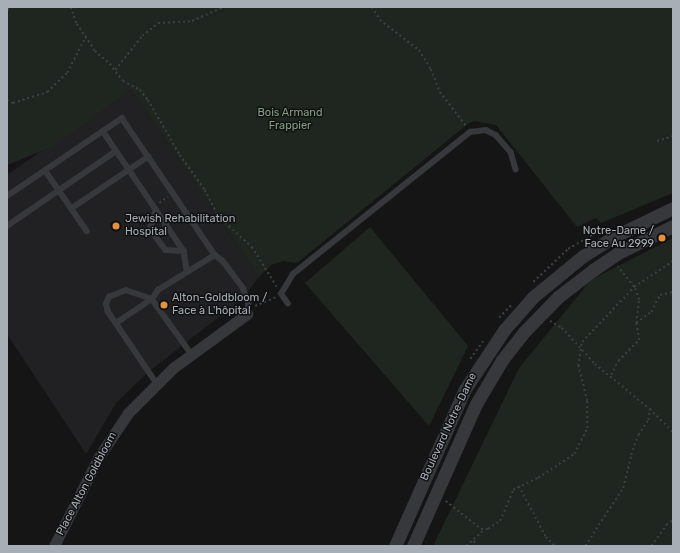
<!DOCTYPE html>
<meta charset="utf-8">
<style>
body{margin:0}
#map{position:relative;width:680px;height:553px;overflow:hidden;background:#151516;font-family:Rubik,sans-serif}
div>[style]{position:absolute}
.built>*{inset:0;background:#212123}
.green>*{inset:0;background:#1f261f}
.path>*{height:1.5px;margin-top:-0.75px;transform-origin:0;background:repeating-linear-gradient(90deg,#3c3f42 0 2px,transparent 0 5px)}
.service>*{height:5.5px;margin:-2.75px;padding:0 2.75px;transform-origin:2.75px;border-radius:2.75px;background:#36383b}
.minor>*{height:11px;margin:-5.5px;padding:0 5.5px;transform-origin:5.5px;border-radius:5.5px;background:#36383b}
.tertiary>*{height:13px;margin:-6.5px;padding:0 6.5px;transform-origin:6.5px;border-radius:6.5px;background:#36383b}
.dots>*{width:11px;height:11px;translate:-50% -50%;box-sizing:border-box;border:2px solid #101011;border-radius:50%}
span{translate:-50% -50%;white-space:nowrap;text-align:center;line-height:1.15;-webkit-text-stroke:3px #101011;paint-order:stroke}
.park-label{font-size:11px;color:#83a080}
.poi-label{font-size:11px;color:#a7aeb6}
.left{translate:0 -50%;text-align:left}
.right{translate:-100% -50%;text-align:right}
.street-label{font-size:11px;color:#a7aeb6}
.frame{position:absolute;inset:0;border:8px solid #a7aeb6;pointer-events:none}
</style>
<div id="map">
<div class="built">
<div style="clip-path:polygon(131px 89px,259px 277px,242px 299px,147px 373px,116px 403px,86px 454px,7px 334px,7px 175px)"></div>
</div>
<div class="green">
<div style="clip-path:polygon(7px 7px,673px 7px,673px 193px,601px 223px,596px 218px,577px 227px,496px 125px,475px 121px,469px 123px,297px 263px,283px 261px,271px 265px,259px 277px,131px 89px,54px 146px,7px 165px)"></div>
<div style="clip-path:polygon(370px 227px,468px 346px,429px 426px,305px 283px)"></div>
<div style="clip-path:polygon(673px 238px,673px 546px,433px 546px,519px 368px,591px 280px)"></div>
</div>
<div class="path">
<div style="left:71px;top:7px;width:18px;rotate:71deg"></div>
<div style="left:77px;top:24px;width:32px;rotate:56deg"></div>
<div style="left:95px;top:51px;width:20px;rotate:41deg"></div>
<div style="left:110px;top:64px;width:21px;rotate:53deg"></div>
<div style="left:123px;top:81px;width:19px;rotate:28deg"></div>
<div style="left:140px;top:90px;width:13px;rotate:51deg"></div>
<div style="left:148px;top:100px;width:64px;rotate:59.8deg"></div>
<div style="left:180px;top:155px;width:43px;rotate:54.5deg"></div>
<div style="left:205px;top:190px;width:29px;rotate:63deg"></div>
<div style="left:218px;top:216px;width:46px;rotate:42.4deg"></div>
<div style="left:252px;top:247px;width:47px;rotate:58deg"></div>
<div style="left:372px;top:7px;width:15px;rotate:58deg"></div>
<div style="left:380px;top:20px;width:49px;rotate:37.6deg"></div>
<div style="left:419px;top:50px;width:22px;rotate:58deg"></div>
<div style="left:431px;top:69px;width:25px;rotate:69deg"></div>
<div style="left:440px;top:92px;width:44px;rotate:52.4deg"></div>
<div style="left:7px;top:10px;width:5px;rotate:-37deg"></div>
<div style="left:115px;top:70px;width:43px;rotate:-51.5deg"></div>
<div style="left:142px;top:36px;width:21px;rotate:-39deg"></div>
<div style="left:158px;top:23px;width:34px;rotate:-3deg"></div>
<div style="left:192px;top:21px;width:34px;rotate:-24deg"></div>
<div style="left:7px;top:100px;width:7px;rotate:27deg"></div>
<div style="left:13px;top:103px;width:36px;rotate:-18deg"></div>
<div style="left:47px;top:92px;width:28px;rotate:-44deg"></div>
<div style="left:67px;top:73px;width:42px;rotate:-62.8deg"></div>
<div style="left:657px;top:141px;width:17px;rotate:-17deg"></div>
<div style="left:159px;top:203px;width:11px;rotate:-34deg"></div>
<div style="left:533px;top:282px;width:48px;rotate:-43.3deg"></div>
<div style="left:568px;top:249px;width:44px;rotate:-30.1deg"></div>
<div style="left:255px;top:306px;width:23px;rotate:-23deg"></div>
<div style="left:499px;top:318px;width:18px;rotate:-47deg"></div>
<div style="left:550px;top:321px;width:14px;rotate:30deg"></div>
<div style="left:562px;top:328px;width:49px;rotate:47.5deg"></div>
<div style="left:595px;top:364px;width:71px;rotate:39.3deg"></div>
<div style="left:650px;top:409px;width:33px;rotate:45deg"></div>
<div style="left:636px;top:323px;width:19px;rotate:-36deg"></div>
<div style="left:651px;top:312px;width:19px;rotate:-62deg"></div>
<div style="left:660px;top:295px;width:13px;rotate:-13deg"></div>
<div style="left:470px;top:359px;width:22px;rotate:-54deg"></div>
<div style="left:611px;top:375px;width:16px;rotate:-63deg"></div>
<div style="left:618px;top:361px;width:30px;rotate:-45deg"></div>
<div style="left:639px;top:340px;width:17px;rotate:-100deg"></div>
<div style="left:636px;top:323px;width:23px;rotate:-83deg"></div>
<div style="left:639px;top:300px;width:14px;rotate:-111deg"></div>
<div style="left:634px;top:287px;width:26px;rotate:-129deg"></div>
<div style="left:519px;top:486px;width:58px;rotate:62.1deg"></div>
<div style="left:546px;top:537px;width:13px;rotate:45deg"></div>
<div style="left:446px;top:501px;width:45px;rotate:38.7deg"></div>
<div style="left:481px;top:529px;width:7px"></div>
<div style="left:488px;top:529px;width:14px;rotate:-34deg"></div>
<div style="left:500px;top:521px;width:34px;rotate:-67deg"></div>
<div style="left:513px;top:490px;width:28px;rotate:-26deg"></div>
<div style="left:538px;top:478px;width:43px;rotate:-33.7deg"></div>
<div style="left:574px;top:454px;width:29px;rotate:-63deg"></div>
<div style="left:587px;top:428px;width:27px;rotate:-90deg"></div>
<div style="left:587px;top:401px;width:36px;rotate:-104deg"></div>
<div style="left:578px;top:366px;width:24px;rotate:-81deg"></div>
<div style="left:582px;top:342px;width:76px;rotate:-46.6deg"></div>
<div style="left:634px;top:287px;width:47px;rotate:-33.7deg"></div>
<div style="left:474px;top:541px;width:6px;rotate:59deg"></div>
<div style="left:466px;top:546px;width:24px;rotate:-42deg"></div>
<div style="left:585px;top:546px;width:69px;rotate:-56.8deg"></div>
<div style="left:623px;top:488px;width:34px;rotate:-76deg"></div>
<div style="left:631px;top:455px;width:21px;rotate:-71deg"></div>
<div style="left:638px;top:435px;width:18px;rotate:-56deg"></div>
<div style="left:648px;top:420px;width:11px;rotate:-80deg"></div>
<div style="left:651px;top:546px;width:26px;rotate:-54deg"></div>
<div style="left:666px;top:525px;width:9px;rotate:-36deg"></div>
</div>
<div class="service">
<div style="left:103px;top:131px;width:145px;rotate:56deg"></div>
<div style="left:184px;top:251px;width:19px;rotate:81deg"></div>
<div style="left:45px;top:170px;width:74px;rotate:55.5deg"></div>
<div style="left:7px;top:196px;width:139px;rotate:-34.1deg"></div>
<div style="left:122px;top:118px;width:166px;rotate:55.8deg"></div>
<div style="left:72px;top:208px;width:92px;rotate:-33.9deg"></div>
<div style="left:156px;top:210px;width:18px;rotate:106deg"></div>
<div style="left:151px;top:227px;width:6px;rotate:72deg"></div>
<div style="left:153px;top:233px;width:21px;rotate:53deg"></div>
<div style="left:166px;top:250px;width:18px;rotate:3deg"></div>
<div style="left:7px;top:226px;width:132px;rotate:-34.5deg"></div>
<div style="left:288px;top:304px;width:12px;rotate:-125deg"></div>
<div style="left:281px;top:294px;width:23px;rotate:-59deg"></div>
<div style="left:293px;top:274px;width:227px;rotate:-38.7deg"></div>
<div style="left:470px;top:132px;width:16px;rotate:-7deg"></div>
<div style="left:486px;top:130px;width:11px;rotate:27deg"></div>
<div style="left:496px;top:135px;width:23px;rotate:49deg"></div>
<div style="left:511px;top:152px;width:18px;rotate:74deg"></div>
<div style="left:116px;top:323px;width:43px;rotate:-33.7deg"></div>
<div style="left:152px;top:299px;width:11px;rotate:-56deg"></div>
<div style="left:158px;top:290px;width:67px;rotate:-31.6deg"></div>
<div style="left:215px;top:255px;width:10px;rotate:37deg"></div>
<div style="left:223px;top:261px;width:34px;rotate:53deg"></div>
<div style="left:243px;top:288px;width:15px;rotate:67deg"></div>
<div style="left:249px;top:302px;width:12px;rotate:99deg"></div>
<div style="left:156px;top:383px;width:86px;rotate:-124.1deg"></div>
<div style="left:108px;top:312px;width:8px;rotate:-104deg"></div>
<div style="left:106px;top:304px;width:8px;rotate:-67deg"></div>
<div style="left:109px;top:297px;width:18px;rotate:-22deg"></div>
<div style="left:126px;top:290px;width:28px;rotate:19deg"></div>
<div style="left:152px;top:299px;width:67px;rotate:54.2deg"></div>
</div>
<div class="minor">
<div style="left:54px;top:546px;width:98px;rotate:-63.4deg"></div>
<div style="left:98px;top:458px;width:54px;rotate:-56.3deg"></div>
<div style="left:128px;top:413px;width:64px;rotate:-45deg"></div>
<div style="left:173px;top:368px;width:92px;rotate:-36.1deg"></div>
</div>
<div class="tertiary">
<div style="left:395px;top:546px;width:172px;rotate:-66deg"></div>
<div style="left:465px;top:389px;width:71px;rotate:-56.5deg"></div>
<div style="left:504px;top:330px;width:44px;rotate:-48.7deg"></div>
<div style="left:533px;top:297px;width:65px;rotate:-39.4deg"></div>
<div style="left:583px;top:256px;width:36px;rotate:-32deg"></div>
<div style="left:613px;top:237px;width:67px;rotate:-25.8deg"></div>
<div style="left:413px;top:546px;width:155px;rotate:-66.1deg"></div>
<div style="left:476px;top:404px;width:51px;rotate:-59.4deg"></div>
<div style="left:502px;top:360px;width:36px;rotate:-52deg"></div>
<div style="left:524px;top:332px;width:49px;rotate:-45.8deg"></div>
<div style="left:558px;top:297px;width:44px;rotate:-37.6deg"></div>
<div style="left:593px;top:270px;width:30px;rotate:-34deg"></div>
<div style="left:618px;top:253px;width:61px;rotate:-26.1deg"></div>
</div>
<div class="dots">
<div style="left:116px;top:226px;background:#e6903d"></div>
<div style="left:662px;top:238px;background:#e6903d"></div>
<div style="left:164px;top:305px;background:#e6903d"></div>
</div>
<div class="park-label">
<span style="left:290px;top:120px">Bois Armand<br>Frappier</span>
</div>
<div class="poi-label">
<span class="left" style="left:125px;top:226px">Jewish Rehabilitation<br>Hospital</span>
<span class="right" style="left:654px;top:238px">Notre-Dame /<br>Face Au 2999</span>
<span class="left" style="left:172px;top:305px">Alton-Goldbloom /<br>Face à L'hôpital</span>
</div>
<div class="street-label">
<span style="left:449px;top:427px;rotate:-65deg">Boulevard Notre-Dame</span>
<span style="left:87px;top:484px;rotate:-62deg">Place Alton Goldbloom</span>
</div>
<div class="frame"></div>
</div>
